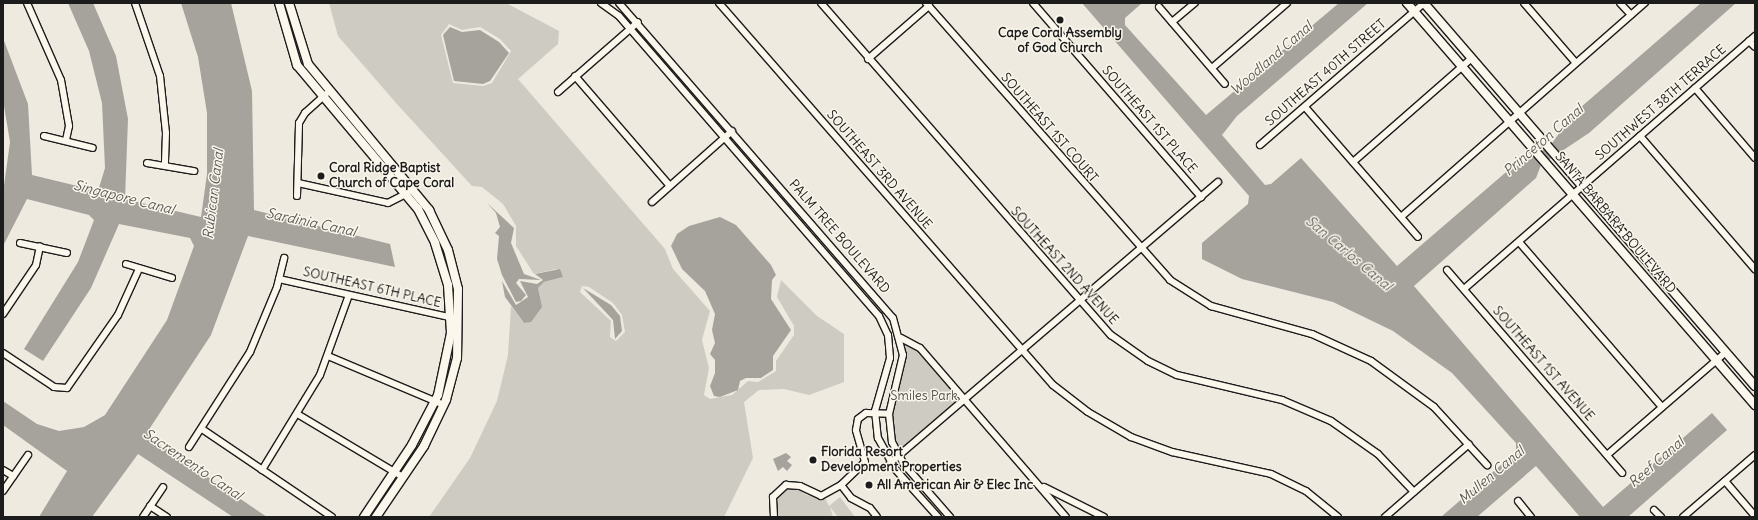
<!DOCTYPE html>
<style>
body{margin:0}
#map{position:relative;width:1758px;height:520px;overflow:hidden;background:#eeeadf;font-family:Delius,sans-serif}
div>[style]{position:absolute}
.green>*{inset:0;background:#ceccc2}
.water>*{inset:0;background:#a6a39d}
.roads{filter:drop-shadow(1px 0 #1c1c1c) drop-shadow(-1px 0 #1c1c1c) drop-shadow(0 1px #1c1c1c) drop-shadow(0 -1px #1c1c1c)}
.minor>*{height:6px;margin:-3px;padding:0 3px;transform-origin:3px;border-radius:3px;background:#fbf7ec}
.major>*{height:8px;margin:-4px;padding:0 4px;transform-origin:4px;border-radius:4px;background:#fbf7ec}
.dots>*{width:11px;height:11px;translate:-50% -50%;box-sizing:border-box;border:2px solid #fbf7ec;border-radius:50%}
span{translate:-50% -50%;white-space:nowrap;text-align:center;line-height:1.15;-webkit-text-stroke:3px #fbf7ec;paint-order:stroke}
.poi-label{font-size:13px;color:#1c1c1c;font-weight:700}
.left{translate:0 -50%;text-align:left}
.street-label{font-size:13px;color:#1c1c1c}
.park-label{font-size:13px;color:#51514e}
.water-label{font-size:14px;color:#5a5956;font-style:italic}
.frame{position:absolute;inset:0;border:4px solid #1c1c1c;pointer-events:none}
</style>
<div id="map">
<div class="green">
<div style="clip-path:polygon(evenodd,329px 3px,506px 3px,559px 31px,558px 44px,518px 79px,665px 249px,673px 269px,710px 311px,702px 340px,709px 368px,704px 395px,710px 399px,732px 395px,748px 381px,758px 382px,776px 371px,776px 361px,794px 335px,794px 326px,777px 297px,781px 280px,817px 316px,844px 334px,844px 382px,809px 395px,784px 389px,759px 390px,744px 402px,753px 458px,724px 517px,429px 517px,470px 458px,497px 401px,508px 355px,511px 306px,524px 323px,539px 295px,538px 288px,544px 282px,563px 277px,556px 269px,534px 274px,516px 246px,516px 226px,503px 204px,482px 187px,472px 186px,396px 103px,338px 36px,329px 3px,449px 24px,462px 30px,480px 27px,500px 39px,511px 51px,492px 83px,483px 86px,453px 83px,441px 35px,449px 24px,329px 3px,582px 286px,589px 287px,613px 303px,622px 315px,625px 332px,616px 341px,610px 337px,611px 321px,580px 292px,582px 286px)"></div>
<div style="clip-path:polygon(904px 341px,918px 349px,964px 400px,900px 453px,891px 420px,905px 365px)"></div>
<div style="clip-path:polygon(793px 486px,807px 495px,825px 498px,829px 506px,840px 497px,855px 517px,838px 517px,830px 507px,833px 517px,778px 517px,774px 501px,780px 490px)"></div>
</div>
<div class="water">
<div style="clip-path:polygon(68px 3px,93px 3px,116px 56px,128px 119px,125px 199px,201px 217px,207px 174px,207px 113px,198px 57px,181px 3px,231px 3px,252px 91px,254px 210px,390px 244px,395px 267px,248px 236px,211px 335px,148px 431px,150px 438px,267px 517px,233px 517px,138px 454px,92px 517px,39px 517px,67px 471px,3px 425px,3px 401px,37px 424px,59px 431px,84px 427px,105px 415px,167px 320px,194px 246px,190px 238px,119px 224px,91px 288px,43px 361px,24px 349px,78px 262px,94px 220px,89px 215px,27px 199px,3px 246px,3px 193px,10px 142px,3px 100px,3px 38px,28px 104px,32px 175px,98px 191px,105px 168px,102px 103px,89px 51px)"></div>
<div style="clip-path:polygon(1082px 3px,1142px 3px,1125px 18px,1125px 25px,1206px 115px,1339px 3px,1368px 3px,1237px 116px,1222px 135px,1265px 185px,1271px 184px,1301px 158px,1397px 266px,1505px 173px,1550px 146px,1573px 114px,1701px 3px,1736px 3px,1589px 133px,1541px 165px,1536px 178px,1414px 286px,1603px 507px,1712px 413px,1727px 430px,1628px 517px,1580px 517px,1536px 466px,1477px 517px,1441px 517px,1516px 452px,1516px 443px,1452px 373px,1393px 331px,1333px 302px,1242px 279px,1202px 259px,1202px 243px,1248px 204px,1249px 196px)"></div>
<div style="clip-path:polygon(450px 27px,462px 32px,480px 30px,499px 42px,509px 53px,490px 81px,483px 84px,454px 81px,443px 35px)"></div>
<div style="clip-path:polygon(487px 203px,514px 228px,511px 243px,524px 274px,541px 280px,519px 279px,516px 283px,526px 295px,521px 301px,516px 302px,502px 275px,497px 259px,499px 236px,495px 233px,500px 227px,496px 213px)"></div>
<div style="clip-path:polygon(720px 217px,736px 225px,771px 265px,776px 275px,772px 280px,771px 299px,791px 330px,773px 356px,773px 370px,761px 378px,746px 378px,740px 381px,738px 390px,720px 397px,714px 396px,710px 386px,715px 373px,715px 360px,710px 354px,715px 343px,712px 330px,715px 314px,705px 291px,682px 269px,671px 246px,677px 234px,689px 226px)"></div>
<div style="clip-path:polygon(560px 269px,563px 277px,544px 282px,538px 288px,542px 307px,531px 322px,524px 323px,505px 297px,502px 281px,516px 305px,528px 297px,520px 281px,537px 284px,543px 280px,535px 274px)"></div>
<div style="clip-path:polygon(583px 288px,611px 305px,620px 316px,622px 331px,615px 339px,613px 320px)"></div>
<div style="clip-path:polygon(786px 453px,791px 457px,787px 461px,792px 465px,787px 471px,783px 467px,778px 471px,773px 459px)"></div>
</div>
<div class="roads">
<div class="minor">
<div style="left:27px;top:3px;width:84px;rotate:66.2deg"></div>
<div style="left:61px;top:80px;width:47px;rotate:80.1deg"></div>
<div style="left:69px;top:126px;width:14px;rotate:102deg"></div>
<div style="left:135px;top:3px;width:77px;rotate:71.1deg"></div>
<div style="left:160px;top:76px;width:57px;rotate:84deg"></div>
<div style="left:166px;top:133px;width:31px;rotate:92deg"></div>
<div style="left:601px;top:3px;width:22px;rotate:36deg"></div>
<div style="left:619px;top:16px;width:397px;rotate:49.1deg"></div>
<div style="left:879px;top:316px;width:21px;rotate:65deg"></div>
<div style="left:888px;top:335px;width:23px;rotate:85deg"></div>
<div style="left:890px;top:358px;width:55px;rotate:105.8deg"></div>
<div style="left:875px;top:411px;width:27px;rotate:84deg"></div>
<div style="left:878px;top:438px;width:35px;rotate:61deg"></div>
<div style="left:895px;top:469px;width:64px;rotate:48.1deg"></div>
<div style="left:619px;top:3px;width:417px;rotate:49deg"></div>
<div style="left:893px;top:318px;width:38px;rotate:75deg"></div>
<div style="left:903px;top:355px;width:61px;rotate:103.3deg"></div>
<div style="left:889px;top:414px;width:28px;rotate:84deg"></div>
<div style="left:892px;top:442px;width:24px;rotate:62deg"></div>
<div style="left:903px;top:463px;width:72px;rotate:49deg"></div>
<div style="left:719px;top:3px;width:507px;rotate:48.84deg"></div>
<div style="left:1053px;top:385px;width:44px;rotate:37.6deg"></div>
<div style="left:1088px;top:412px;width:50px;rotate:30.2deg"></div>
<div style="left:1131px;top:437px;width:44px;rotate:20.1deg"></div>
<div style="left:1172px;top:452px;width:101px;rotate:12.5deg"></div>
<div style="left:1271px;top:474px;width:39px;rotate:26deg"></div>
<div style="left:1306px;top:491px;width:41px;rotate:39.1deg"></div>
<div style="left:821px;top:3px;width:441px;rotate:48.9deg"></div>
<div style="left:1111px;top:335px;width:45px;rotate:35.1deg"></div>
<div style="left:1148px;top:361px;width:32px;rotate:26deg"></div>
<div style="left:1177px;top:375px;width:108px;rotate:13.4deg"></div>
<div style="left:1282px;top:400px;width:53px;rotate:23.2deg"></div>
<div style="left:1331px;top:421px;width:57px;rotate:35.1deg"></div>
<div style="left:1378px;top:454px;width:52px;rotate:46.5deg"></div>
<div style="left:926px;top:3px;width:369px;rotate:48.6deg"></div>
<div style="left:1170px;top:280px;width:49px;rotate:32.4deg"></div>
<div style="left:1211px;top:306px;width:105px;rotate:15.5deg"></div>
<div style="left:1312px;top:334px;width:65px;rotate:24.6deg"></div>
<div style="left:1371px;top:361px;width:78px;rotate:36.1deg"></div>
<div style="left:1434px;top:407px;width:79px;rotate:47.6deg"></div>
<div style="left:1033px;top:3px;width:257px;rotate:49.1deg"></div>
<div style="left:1524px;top:3px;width:79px;rotate:49.1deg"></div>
<div style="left:1620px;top:3px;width:16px;rotate:47deg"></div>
<div style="left:1159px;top:7px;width:101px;rotate:49.4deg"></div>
<div style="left:1172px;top:22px;width:30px;rotate:-40deg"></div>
<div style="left:1749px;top:41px;width:8px;rotate:45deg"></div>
<div style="left:868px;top:59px;width:81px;rotate:-41deg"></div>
<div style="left:1212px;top:68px;width:99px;rotate:-40.9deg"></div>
<div style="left:575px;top:76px;width:145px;rotate:49.2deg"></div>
<div style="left:1695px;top:88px;width:92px;rotate:49.4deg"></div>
<div style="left:558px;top:92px;width:106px;rotate:-41.2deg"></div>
<div style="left:1305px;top:107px;width:172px;rotate:49deg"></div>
<div style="left:44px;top:136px;width:50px;rotate:13.8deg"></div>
<div style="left:1640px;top:136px;width:176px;rotate:49.2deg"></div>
<div style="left:1260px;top:145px;width:217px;rotate:-40.9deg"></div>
<div style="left:1353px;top:162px;width:158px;rotate:-41.2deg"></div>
<div style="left:147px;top:163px;width:48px;rotate:9.7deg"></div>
<div style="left:298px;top:183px;width:92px;rotate:12.5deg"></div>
<div style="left:388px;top:203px;width:22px;rotate:-27deg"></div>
<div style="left:297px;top:196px;width:73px;rotate:-88.4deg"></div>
<div style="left:299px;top:123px;width:12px;rotate:-59deg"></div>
<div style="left:305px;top:113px;width:28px;rotate:-42deg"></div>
<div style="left:652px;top:202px;width:107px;rotate:-41.6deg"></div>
<div style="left:1401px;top:217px;width:325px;rotate:-41.3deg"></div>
<div style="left:1519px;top:242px;width:218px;rotate:49.1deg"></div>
<div style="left:20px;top:243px;width:48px;rotate:12deg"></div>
<div style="left:126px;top:264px;width:48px;rotate:16.9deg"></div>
<div style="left:1447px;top:270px;width:268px;rotate:49.2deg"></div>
<div style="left:279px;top:279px;width:178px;rotate:12.6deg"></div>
<div style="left:1464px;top:289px;width:386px;rotate:-41deg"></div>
<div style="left:3px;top:314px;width:59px;rotate:-56deg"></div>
<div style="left:36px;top:265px;width:19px;rotate:-78deg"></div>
<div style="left:901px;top:338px;width:21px;rotate:28deg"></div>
<div style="left:920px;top:348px;width:223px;rotate:49.2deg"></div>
<div style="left:3px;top:353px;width:61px;rotate:33.7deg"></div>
<div style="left:54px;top:387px;width:13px;rotate:4deg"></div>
<div style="left:67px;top:388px;width:89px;rotate:-55.1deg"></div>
<div style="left:118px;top:315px;width:51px;rotate:-65.5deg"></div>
<div style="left:328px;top:356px;width:126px;rotate:22.9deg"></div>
<div style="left:299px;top:415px;width:121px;rotate:30.8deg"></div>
<div style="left:202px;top:429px;width:157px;rotate:34.1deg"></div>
<div style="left:189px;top:447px;width:113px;rotate:-57.3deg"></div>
<div style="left:250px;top:352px;width:70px;rotate:-67.4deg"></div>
<div style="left:277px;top:287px;width:30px;rotate:-76deg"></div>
<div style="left:1607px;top:455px;width:157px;rotate:-40.9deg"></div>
<div style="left:890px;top:463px;width:432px;rotate:-40.6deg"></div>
<div style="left:3px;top:470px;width:12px;rotate:31deg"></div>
<div style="left:262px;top:470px;width:111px;rotate:-58.6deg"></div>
<div style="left:320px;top:375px;width:85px;rotate:-70.1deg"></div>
<div style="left:1725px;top:481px;width:46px;rotate:49.4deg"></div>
<div style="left:841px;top:485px;width:16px;rotate:52deg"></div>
<div style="left:851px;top:498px;width:21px;rotate:28deg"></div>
<div style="left:870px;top:508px;width:11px;rotate:52deg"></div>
<div style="left:1044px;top:487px;width:67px;rotate:26.6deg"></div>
<div style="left:3px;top:491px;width:44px;rotate:-55.2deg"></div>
<div style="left:1518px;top:501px;width:21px;rotate:51deg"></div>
<div style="left:150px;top:506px;width:20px;rotate:33deg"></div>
<div style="left:1654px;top:510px;width:10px;rotate:45deg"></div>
<div style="left:143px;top:517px;width:36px;rotate:-56deg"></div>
<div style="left:774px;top:517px;width:20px;rotate:-93deg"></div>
<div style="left:773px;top:497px;width:18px;rotate:-43deg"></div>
<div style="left:786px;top:485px;width:14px;rotate:4deg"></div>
<div style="left:800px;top:486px;width:23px;rotate:25deg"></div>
<div style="left:821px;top:496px;width:23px;rotate:-29deg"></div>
<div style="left:841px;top:485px;width:33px;rotate:-44deg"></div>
<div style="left:865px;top:462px;width:33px;rotate:-106deg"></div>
<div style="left:856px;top:430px;width:11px;rotate:-80deg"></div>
<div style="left:858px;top:419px;width:10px;rotate:-37deg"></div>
<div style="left:866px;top:413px;width:23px;rotate:2deg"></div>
<div style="left:1385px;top:517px;width:111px;rotate:-41deg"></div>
<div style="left:1683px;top:517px;width:95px;rotate:-40.7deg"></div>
</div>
<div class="major">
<div style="left:279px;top:3px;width:65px;rotate:73.8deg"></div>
<div style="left:297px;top:65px;width:188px;rotate:50deg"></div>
<div style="left:418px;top:209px;width:38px;rotate:63deg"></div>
<div style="left:435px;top:243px;width:44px;rotate:72.8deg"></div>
<div style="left:448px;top:285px;width:48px;rotate:86.4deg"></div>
<div style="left:451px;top:333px;width:63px;rotate:101.8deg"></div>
<div style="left:438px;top:395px;width:56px;rotate:117.5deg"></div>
<div style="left:412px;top:445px;width:87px;rotate:123.7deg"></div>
<div style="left:289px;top:3px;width:64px;rotate:72.7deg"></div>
<div style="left:308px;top:64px;width:190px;rotate:50.3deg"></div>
<div style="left:429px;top:210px;width:44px;rotate:64.6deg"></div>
<div style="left:448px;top:250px;width:40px;rotate:75.6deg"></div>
<div style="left:458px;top:289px;width:69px;rotate:90.8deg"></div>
<div style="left:457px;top:358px;width:43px;rotate:104.7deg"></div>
<div style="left:446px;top:400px;width:51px;rotate:115.6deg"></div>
<div style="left:424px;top:446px;width:86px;rotate:124.1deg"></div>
<div style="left:1407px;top:3px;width:532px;rotate:49.12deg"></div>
<div style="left:1424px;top:3px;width:506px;rotate:49.17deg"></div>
</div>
</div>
<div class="dots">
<div style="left:1060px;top:20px;background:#1c1c1c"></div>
<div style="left:321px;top:176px;background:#1c1c1c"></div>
<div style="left:813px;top:460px;background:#1c1c1c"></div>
<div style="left:869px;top:485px;background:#1c1c1c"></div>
</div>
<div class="poi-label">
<span style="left:1060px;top:41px">Cape Coral Assembly<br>of God Church</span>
<span class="left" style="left:329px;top:176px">Coral Ridge Baptist<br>Church of Cape Coral</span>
<span class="left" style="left:821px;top:460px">Florida Resort<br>Development Properties</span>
<span class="left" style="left:877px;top:485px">All American Air &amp; Elec Inc</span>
</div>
<div class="street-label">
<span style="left:1326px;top:73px;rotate:-41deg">SOUTHEAST 40TH STREET</span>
<span style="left:1661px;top:103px;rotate:-41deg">SOUTHWEST 38TH TERRACE</span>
<span style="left:1149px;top:120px;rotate:49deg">SOUTHEAST 1ST PLACE</span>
<span style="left:1049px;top:128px;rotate:49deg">SOUTHEAST 1ST COURT</span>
<span style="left:879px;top:170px;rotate:49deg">SOUTHEAST 3RD AVENUE</span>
<span style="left:1615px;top:223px;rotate:50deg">SANTA BARBARA BOULEVARD</span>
<span style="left:839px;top:237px;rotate:49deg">PALM TREE BOULEVARD</span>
<span style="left:1064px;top:266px;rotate:48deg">SOUTHEAST 2ND AVENUE</span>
<span style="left:372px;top:288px;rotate:13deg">SOUTHEAST 6TH PLACE</span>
<span style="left:1543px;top:364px;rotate:49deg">SOUTHEAST 1ST AVENUE</span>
</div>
<div class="park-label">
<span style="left:924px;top:396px">Smiles Park</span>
</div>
<div class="water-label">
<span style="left:1271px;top:58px;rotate:-41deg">Woodland Canal</span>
<span style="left:1543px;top:140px;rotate:-41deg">Princeton Canal</span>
<span style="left:213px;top:194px;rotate:-83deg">Rubican Canal</span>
<span style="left:124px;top:197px;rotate:14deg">Singapore Canal</span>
<span style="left:311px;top:222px;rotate:12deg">Sardinia Canal</span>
<span style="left:1349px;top:253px;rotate:40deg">San Carlos Canal</span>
<span style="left:1656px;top:462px;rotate:-41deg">Reef Canal</span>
<span style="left:193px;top:464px;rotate:34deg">Sacremento Canal</span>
<span style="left:1491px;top:475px;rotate:-40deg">Mullen Canal</span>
</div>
<div class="frame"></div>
</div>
